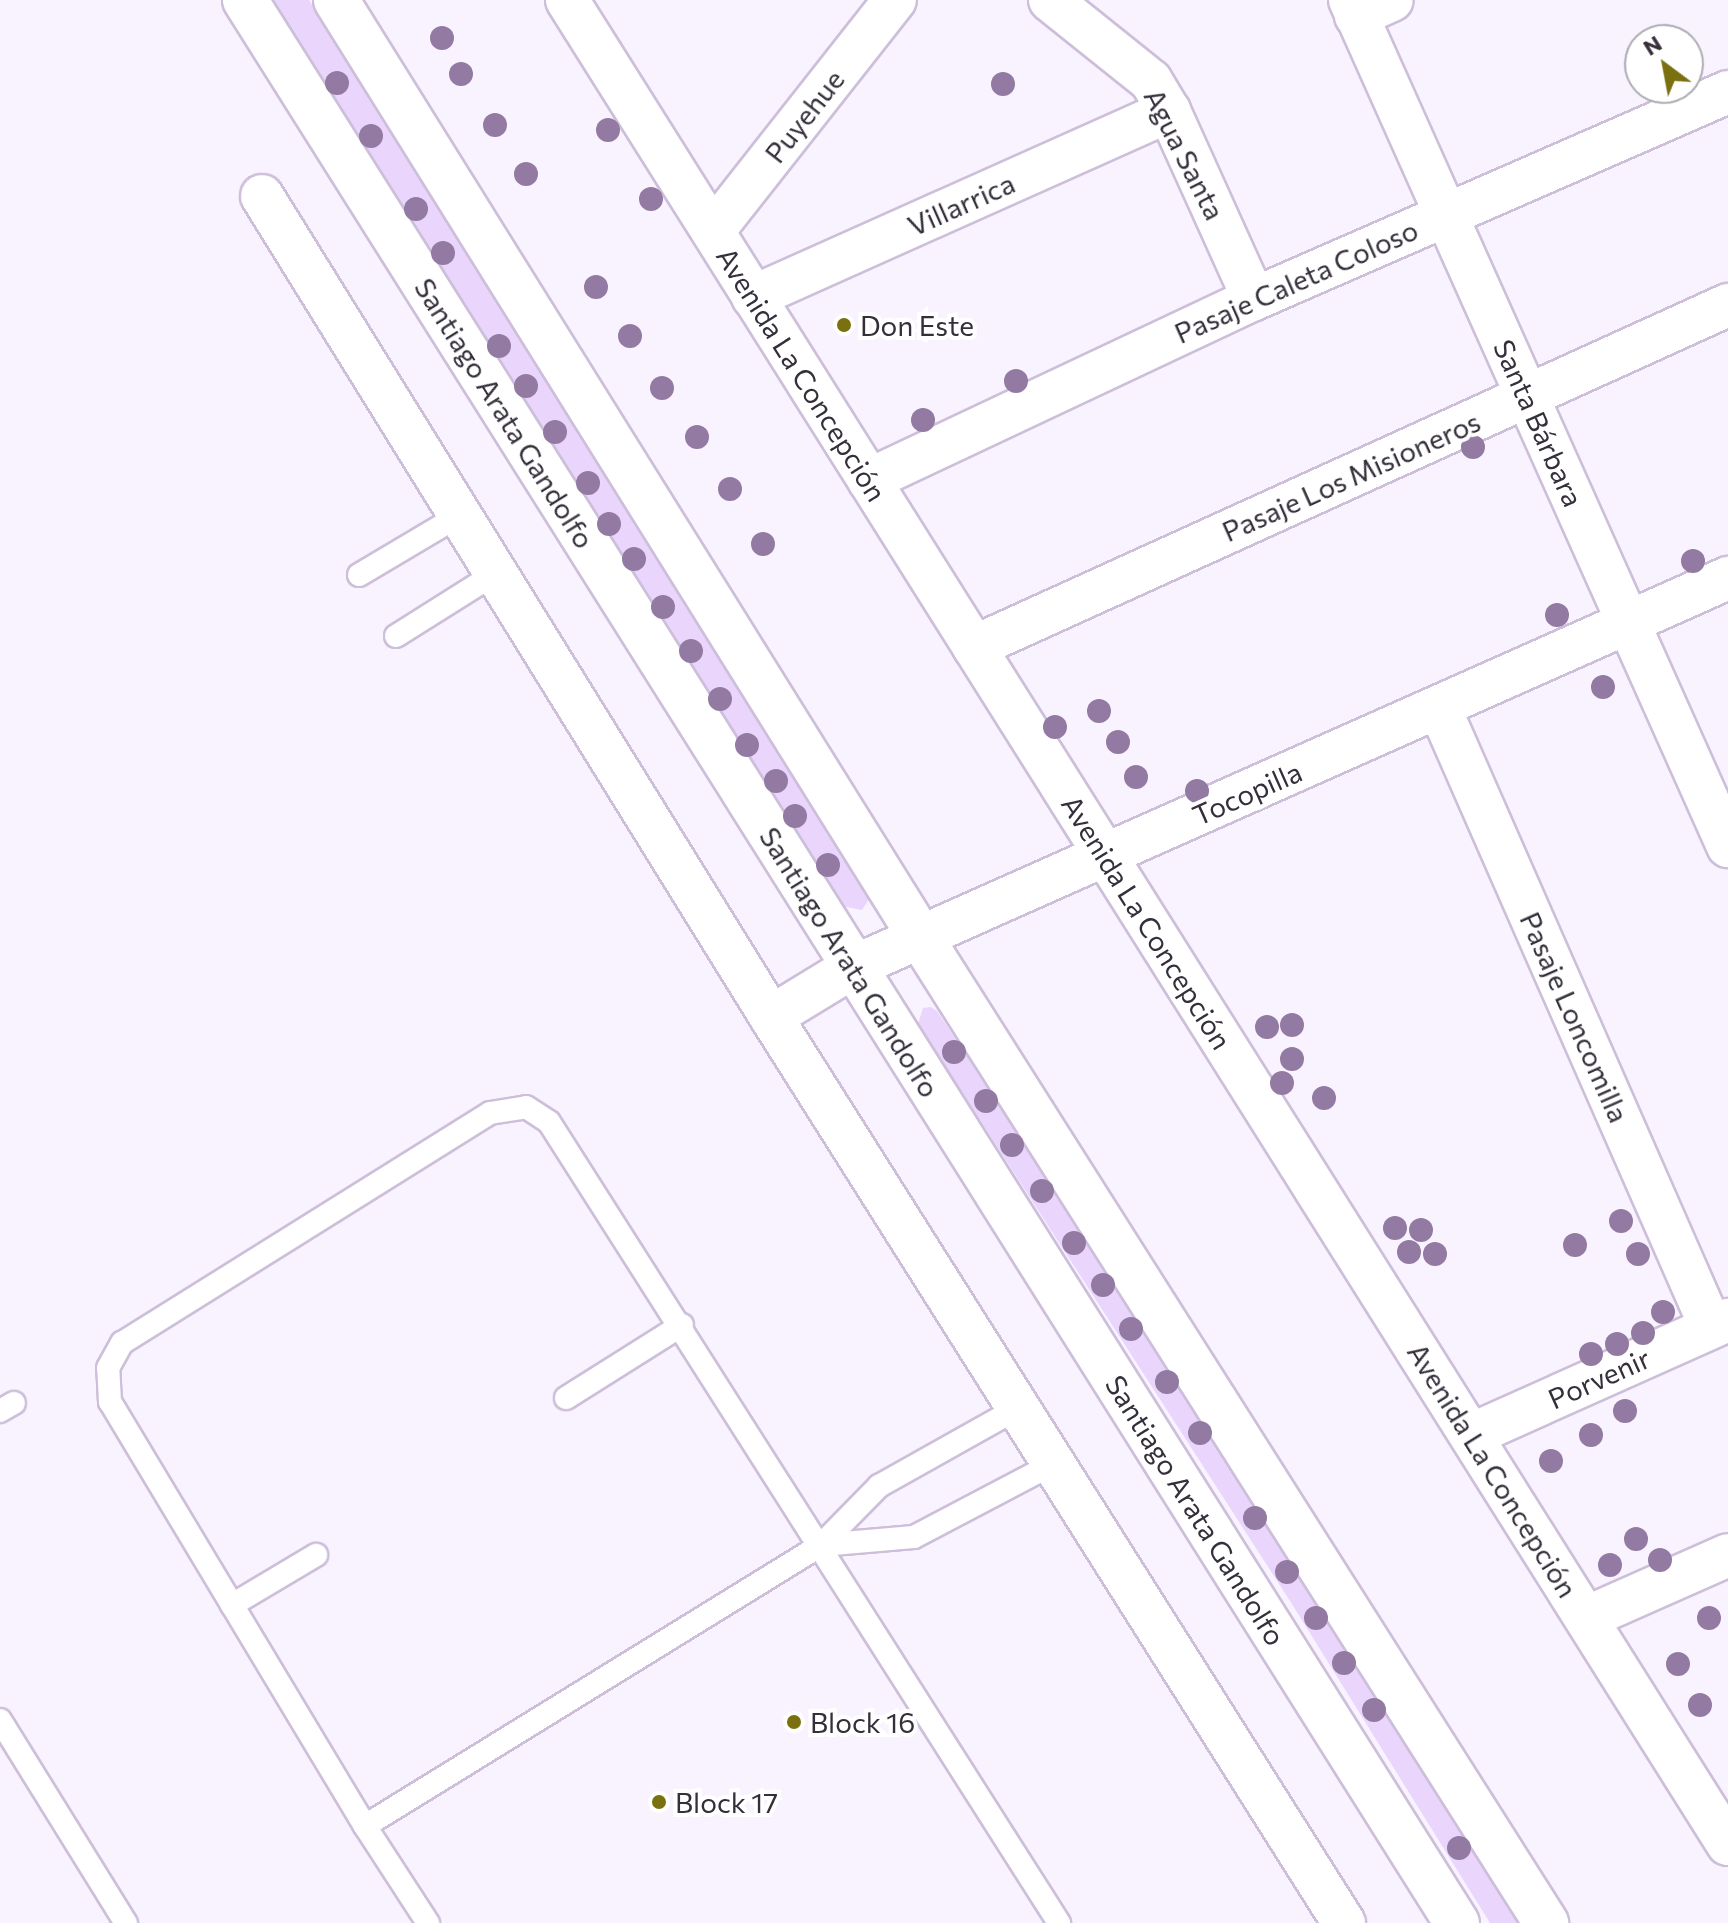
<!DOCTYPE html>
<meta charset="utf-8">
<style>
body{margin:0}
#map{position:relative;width:1728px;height:1923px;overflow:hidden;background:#f9f3ff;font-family:Commissioner,sans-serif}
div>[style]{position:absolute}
.green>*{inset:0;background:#ead6fd}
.roads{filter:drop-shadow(2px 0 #cdbfda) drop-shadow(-2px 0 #cdbfda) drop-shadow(0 2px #cdbfda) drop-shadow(0 -2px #cdbfda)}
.service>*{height:22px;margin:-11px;padding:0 11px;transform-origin:11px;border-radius:11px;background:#fff}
.minor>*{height:42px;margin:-21px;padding:0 21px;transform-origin:21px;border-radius:21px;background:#fff}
.primary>*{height:44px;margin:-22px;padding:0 22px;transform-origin:22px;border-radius:22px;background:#fff}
.trees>*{width:24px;height:24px;margin:-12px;border-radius:50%;background:#927aa2}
.dots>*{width:22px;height:22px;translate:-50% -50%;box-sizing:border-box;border:4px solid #fff;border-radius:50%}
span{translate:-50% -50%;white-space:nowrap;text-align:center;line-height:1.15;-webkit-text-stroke:8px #fff;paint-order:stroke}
.street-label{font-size:28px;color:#342f3a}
.poi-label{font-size:28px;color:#342f3a}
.left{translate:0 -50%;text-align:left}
.north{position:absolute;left:1624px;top:24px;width:80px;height:80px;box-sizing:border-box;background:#fff;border:2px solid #aeacb0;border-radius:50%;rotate:328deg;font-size:22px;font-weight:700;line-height:32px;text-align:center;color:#342f3a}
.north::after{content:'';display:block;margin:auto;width:28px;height:36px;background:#7a700f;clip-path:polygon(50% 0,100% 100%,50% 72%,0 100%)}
</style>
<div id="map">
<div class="green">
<div style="clip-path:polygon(267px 0,309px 0,866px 885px,870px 898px,862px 910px,836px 905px)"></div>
<div style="clip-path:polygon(931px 1007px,937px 1011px,1124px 1290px,1528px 1923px,1490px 1923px,1290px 1601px,918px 1024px,923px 1008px)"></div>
</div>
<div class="roads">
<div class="service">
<div style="left:359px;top:575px;width:117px;rotate:-30.7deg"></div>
<div style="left:396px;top:636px;width:118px;rotate:-32.2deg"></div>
<div style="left:566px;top:1398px;width:137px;rotate:-32.2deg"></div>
<div style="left:0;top:1411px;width:16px;rotate:-30deg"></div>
<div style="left:821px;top:1545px;width:93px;rotate:-4.9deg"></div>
<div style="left:914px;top:1537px;width:159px;rotate:-27.7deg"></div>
<div style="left:232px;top:1605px;width:98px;rotate:-30.8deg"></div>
<div style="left:0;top:1720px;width:239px;rotate:58.2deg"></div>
<div style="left:365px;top:1826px;width:536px;rotate:-31.64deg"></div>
<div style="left:821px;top:1545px;width:83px;rotate:-45.5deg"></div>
<div style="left:879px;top:1486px;width:159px;rotate:-29.3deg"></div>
<div style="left:428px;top:1923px;width:116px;rotate:-123deg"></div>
<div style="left:365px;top:1826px;width:495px;rotate:-121deg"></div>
<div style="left:110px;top:1402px;width:34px;rotate:-93deg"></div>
<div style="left:108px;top:1368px;width:29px;rotate:-61deg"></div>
<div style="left:122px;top:1343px;width:434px;rotate:-32deg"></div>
<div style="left:490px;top:1113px;width:36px;rotate:-9deg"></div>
<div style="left:526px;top:1107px;width:27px;rotate:33deg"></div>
<div style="left:549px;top:1122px;width:950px;rotate:57.51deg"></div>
</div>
<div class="minor">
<div style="left:567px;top:0;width:2179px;rotate:57.81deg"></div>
<div style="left:1050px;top:0;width:129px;rotate:38.7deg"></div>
<div style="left:1151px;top:81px;width:35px;rotate:59deg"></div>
<div style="left:1169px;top:111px;width:206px;rotate:65.7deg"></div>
<div style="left:1350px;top:0;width:927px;rotate:65.92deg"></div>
<div style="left:1356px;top:16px;width:39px;rotate:-24deg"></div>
<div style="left:262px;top:196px;width:966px;rotate:58.2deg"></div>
<div style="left:771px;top:1017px;width:1072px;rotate:57.69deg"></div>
<div style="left:713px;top:231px;width:294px;rotate:-51.8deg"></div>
<div style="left:753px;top:297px;width:456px;rotate:-24.1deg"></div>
<div style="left:869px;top:480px;width:425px;rotate:-25.2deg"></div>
<div style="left:1254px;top:299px;width:517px;rotate:-23.59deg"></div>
<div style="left:974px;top:647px;width:828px;rotate:-24.4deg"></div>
<div style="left:1439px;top:707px;width:677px;rotate:66.31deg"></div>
<div style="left:771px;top:1017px;width:96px;rotate:-31.4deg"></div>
<div style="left:853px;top:967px;width:958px;rotate:-23.97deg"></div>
<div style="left:1471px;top:1435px;width:282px;rotate:-24.1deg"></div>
<div style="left:1586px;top:1618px;width:155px;rotate:-23.9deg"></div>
</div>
<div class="primary">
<div style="left:245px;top:0;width:2273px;rotate:57.78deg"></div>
<div style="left:336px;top:0;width:1105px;rotate:58.05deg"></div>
<div style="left:921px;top:938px;width:1167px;rotate:57.6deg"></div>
</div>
</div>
<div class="trees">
<div style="left:442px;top:38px"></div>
<div style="left:461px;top:74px"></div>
<div style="left:337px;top:83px"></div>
<div style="left:1003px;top:84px"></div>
<div style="left:495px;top:125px"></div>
<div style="left:608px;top:130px"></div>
<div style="left:371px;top:136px"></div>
<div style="left:526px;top:174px"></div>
<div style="left:651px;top:199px"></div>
<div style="left:416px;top:209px"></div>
<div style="left:443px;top:253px"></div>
<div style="left:596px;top:287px"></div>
<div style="left:630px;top:336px"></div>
<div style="left:499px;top:346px"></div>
<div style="left:1016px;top:381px"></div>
<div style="left:526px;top:386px"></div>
<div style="left:662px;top:388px"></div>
<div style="left:923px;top:420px"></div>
<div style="left:555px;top:432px"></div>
<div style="left:697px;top:437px"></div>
<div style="left:1473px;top:447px"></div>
<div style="left:588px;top:483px"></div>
<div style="left:730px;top:489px"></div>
<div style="left:609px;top:524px"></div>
<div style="left:763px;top:544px"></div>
<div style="left:634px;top:559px"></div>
<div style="left:1693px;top:561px"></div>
<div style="left:663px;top:607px"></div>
<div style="left:1557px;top:615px"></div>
<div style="left:691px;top:651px"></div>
<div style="left:1603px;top:687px"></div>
<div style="left:720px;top:699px"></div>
<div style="left:1099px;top:711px"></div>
<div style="left:1055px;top:727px"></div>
<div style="left:1118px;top:742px"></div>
<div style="left:747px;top:745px"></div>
<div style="left:1136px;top:777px"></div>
<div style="left:776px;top:781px"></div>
<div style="left:1197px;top:791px"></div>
<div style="left:795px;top:816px"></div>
<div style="left:828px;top:865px"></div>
<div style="left:1292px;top:1025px"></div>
<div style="left:1267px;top:1027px"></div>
<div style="left:954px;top:1052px"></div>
<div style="left:1292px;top:1059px"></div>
<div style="left:1282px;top:1083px"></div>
<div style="left:1324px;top:1098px"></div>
<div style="left:986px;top:1101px"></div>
<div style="left:1012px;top:1145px"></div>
<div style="left:1042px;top:1191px"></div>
<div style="left:1621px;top:1221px"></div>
<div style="left:1395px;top:1228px"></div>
<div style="left:1421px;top:1230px"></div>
<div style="left:1074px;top:1243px"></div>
<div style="left:1575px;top:1245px"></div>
<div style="left:1409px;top:1252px"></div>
<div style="left:1435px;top:1254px"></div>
<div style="left:1638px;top:1254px"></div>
<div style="left:1103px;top:1285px"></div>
<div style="left:1663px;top:1312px"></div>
<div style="left:1131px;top:1329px"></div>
<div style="left:1643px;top:1333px"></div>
<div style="left:1617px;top:1344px"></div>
<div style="left:1591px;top:1354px"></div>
<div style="left:1167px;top:1382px"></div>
<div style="left:1625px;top:1411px"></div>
<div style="left:1200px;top:1433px"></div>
<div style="left:1591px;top:1435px"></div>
<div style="left:1551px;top:1461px"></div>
<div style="left:1255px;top:1518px"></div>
<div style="left:1636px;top:1539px"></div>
<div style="left:1660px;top:1560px"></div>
<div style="left:1610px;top:1565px"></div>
<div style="left:1287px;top:1572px"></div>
<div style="left:1316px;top:1618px"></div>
<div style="left:1709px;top:1618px"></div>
<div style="left:1344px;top:1663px"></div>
<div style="left:1678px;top:1664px"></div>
<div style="left:1700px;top:1705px"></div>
<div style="left:1374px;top:1710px"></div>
<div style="left:1459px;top:1848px"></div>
</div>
<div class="dots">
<div style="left:844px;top:325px;background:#7a700f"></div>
<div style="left:794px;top:1722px;background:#7a700f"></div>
<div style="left:659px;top:1802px;background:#7a700f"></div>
</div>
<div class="street-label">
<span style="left:804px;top:116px;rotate:-52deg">Puyehue</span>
<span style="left:1185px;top:154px;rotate:63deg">Agua Santa</span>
<span style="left:961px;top:204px;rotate:-24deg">Villarrica</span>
<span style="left:1296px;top:281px;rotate:-24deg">Pasaje Caleta Coloso</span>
<span style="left:802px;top:374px;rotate:58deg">Avenida La Concepción</span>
<span style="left:505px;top:413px;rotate:58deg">Santiago Arata Gandolfo</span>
<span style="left:1539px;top:423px;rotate:66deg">Santa Bárbara</span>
<span style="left:1351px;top:476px;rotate:-24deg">Pasaje Los Misioneros</span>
<span style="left:1247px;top:793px;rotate:-24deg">Tocopilla</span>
<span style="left:1147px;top:922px;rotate:58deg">Avenida La Concepción</span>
<span style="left:850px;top:962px;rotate:58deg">Santiago Arata Gandolfo</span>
<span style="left:1575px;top:1017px;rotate:66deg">Pasaje Loncomilla</span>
<span style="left:1599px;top:1378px;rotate:-24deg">Porvenir</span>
<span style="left:1493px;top:1470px;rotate:58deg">Avenida La Concepción</span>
<span style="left:1196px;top:1510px;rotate:58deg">Santiago Arata Gandolfo</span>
</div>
<div class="poi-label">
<span class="left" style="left:860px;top:325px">Don Este</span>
<span class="left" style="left:810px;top:1722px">Block 16</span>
<span class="left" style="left:675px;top:1802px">Block 17</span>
</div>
<div class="north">N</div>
</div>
